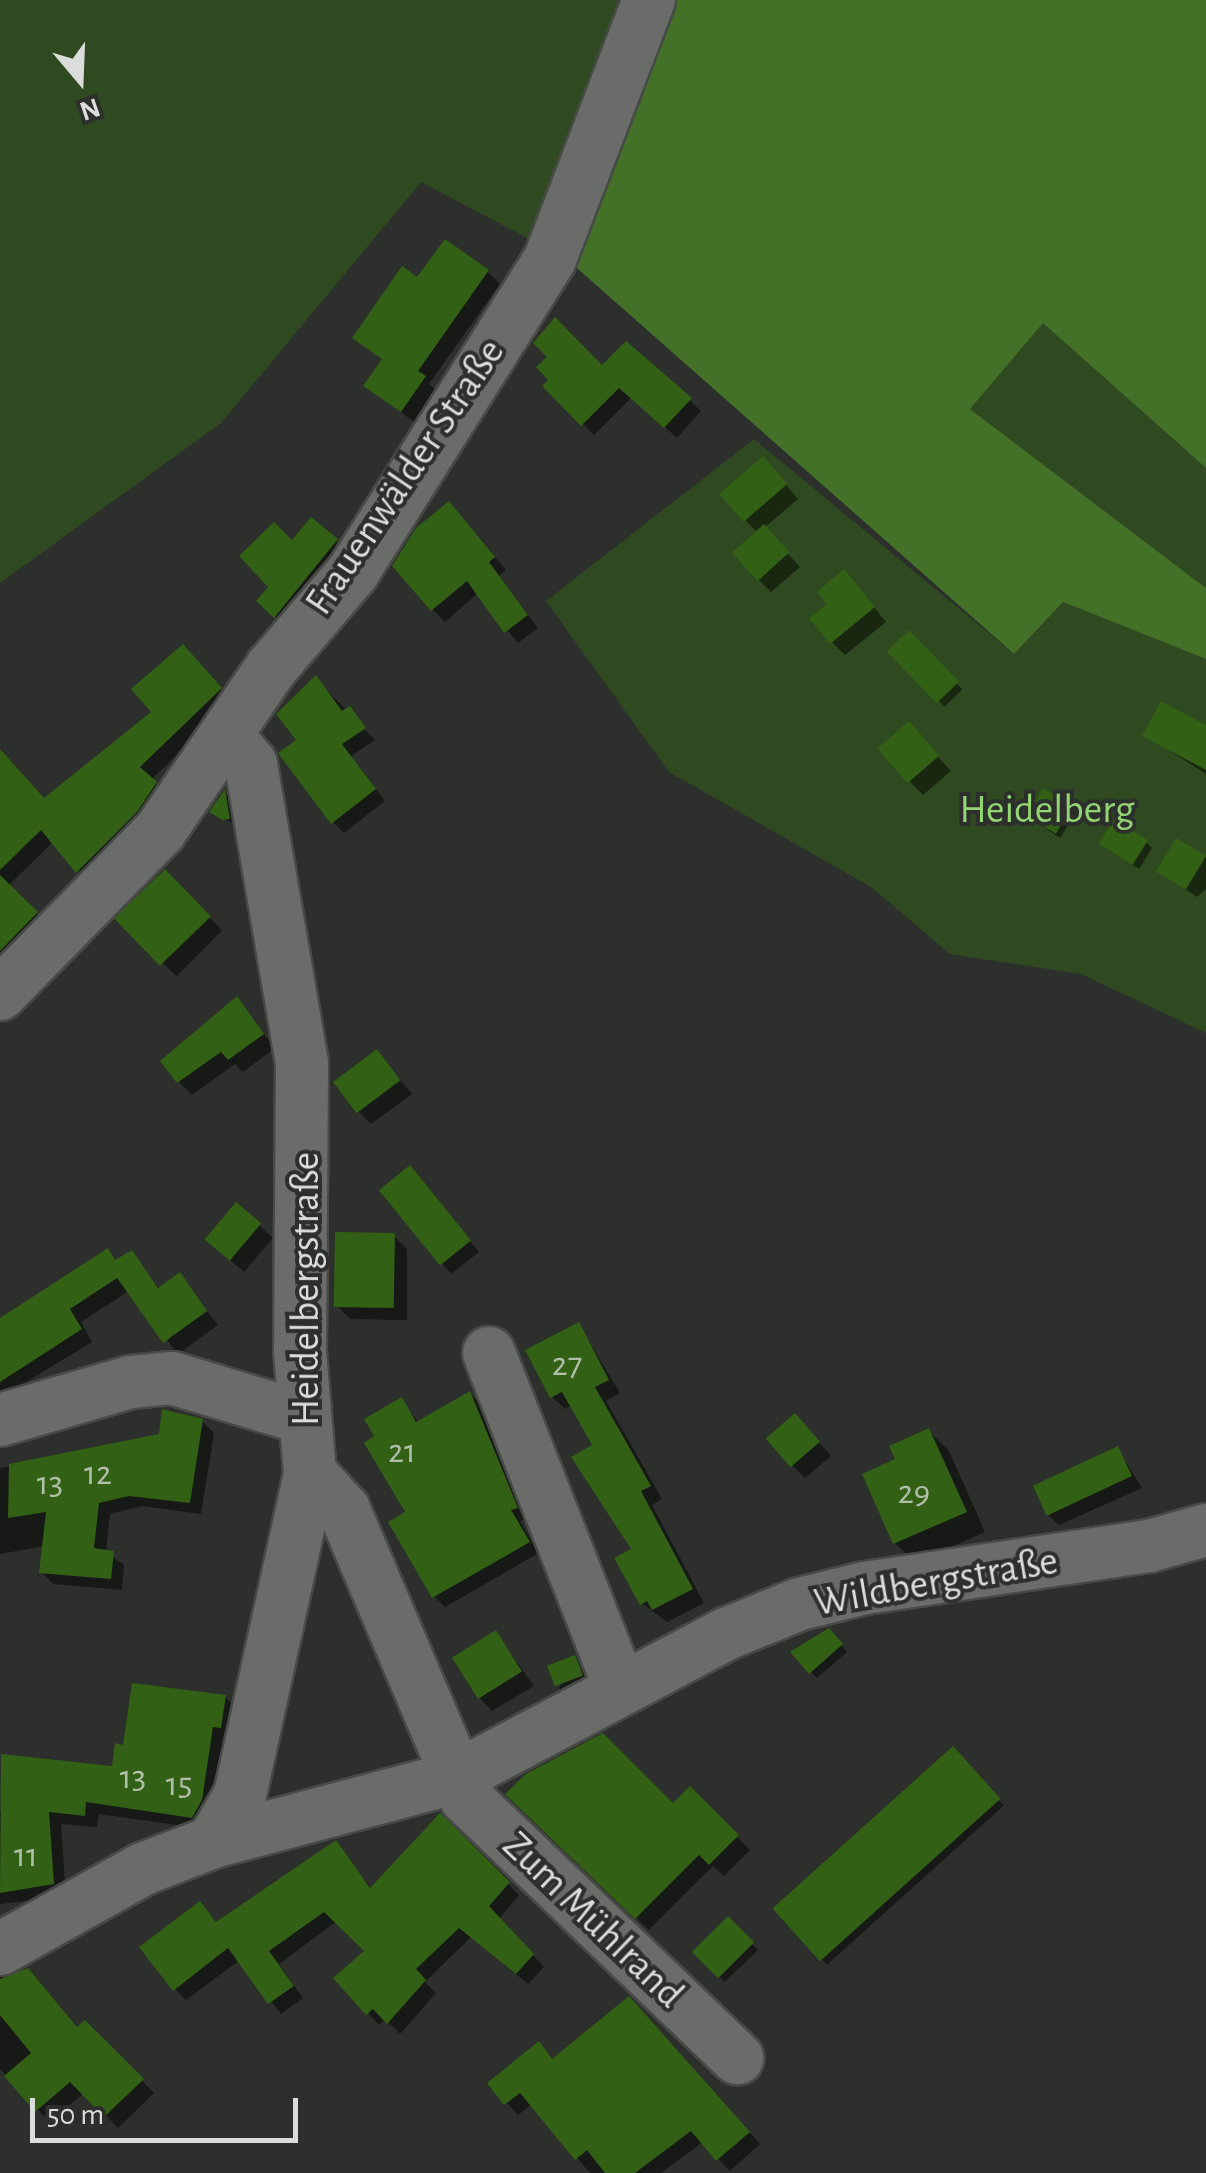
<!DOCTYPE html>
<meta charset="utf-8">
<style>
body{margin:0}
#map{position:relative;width:1206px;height:2173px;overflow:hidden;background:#2c2f2b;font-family:"Alegreya Sans",sans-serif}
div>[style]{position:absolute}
.green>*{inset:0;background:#2f4a21}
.forest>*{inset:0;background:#427127}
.shadow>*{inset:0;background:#0007;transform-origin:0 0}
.building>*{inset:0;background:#326014;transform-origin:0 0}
.roads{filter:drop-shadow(2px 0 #484a47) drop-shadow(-2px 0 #484a47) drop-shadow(0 2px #484a47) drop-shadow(0 -2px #484a47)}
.minor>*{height:52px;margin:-26px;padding:0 26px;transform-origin:26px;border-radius:26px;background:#696c68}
span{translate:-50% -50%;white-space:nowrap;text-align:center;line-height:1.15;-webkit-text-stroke:8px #2c2f2b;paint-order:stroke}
.number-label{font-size:35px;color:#b1bea9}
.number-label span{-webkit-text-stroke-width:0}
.street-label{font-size:40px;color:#dbdddb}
.park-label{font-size:40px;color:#93d572}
.north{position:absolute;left:30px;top:30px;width:100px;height:100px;-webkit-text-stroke:8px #2c2f2b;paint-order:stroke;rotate:161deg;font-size:28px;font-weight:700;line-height:40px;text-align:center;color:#dbdddb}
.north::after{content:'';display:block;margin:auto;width:35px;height:45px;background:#dbdddb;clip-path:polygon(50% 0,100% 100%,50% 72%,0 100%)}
.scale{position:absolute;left:30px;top:2098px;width:268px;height:45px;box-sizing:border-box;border:5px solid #dbdddb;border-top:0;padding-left:12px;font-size:30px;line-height:35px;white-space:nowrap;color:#dbdddb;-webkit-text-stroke:8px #2c2f2b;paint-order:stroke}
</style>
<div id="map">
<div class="green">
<div style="clip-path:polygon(0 0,637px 0,540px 245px,421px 182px,221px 423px,0 583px)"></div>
<div style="clip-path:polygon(1043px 322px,1206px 468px,1206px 588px,970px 409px)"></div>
<div style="clip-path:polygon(754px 439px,1014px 654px,1063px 602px,1206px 659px,1206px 1033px,1081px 974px,950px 954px,871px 887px,669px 772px,546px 601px)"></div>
</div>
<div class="forest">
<div style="clip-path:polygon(665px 0,1206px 0,1206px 468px,1043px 323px,970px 409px,1206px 588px,1206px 659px,1063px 602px,1014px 654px,569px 261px)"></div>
</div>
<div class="shadow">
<div style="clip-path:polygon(488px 272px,500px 284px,429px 384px,436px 390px,414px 422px,367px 386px,384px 361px,355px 337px,418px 281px)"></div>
<div style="clip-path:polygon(602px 369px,690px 400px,701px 411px,677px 438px,632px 397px,594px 435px,546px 386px)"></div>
<div style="clip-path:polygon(775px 472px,798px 499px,764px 528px,800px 567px,771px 592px,758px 579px,758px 533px,745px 520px)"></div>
<div style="clip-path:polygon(461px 516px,506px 570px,499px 576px,538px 628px,518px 643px,478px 593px,445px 622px,433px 610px)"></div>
<div style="clip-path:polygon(312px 521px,349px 553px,288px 629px,259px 601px)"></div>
<div style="clip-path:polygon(857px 586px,886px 622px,845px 655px,832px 642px)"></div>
<div style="left:909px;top:634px;width:77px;height:25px;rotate:46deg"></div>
<div style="clip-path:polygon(195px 659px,232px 701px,151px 780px,168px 796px,90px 884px,54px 841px,8px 886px,49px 926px,0 978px,0 763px,8px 759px,45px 800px,155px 712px)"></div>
<div style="clip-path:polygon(316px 679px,375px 740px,351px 756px,385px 801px,344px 833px,333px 822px)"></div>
<div style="clip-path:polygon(1206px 728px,1206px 774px,1145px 735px)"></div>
<div style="clip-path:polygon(921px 738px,951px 771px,923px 795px,910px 782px)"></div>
<div style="clip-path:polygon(225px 793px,230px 798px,234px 823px,218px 817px)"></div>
<div style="clip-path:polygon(1070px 807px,1076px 813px,1060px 838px,1028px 816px)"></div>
<div style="clip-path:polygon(1146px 842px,1152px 848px,1139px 869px,1102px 844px)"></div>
<div style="clip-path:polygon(1177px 842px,1206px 857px,1206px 889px,1197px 897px,1159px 871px)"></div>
<div style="left:165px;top:873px;width:81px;height:65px;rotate:45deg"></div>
<div style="clip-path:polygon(236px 1000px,275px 1048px,243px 1072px,235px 1064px,192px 1095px,179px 1082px)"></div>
<div style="clip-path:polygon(377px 1052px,412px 1094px,371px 1124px,358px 1111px)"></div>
<div style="clip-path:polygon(420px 1178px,479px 1252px,451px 1274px,381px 1190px)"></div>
<div style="clip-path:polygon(259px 1225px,273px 1238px,244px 1272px,221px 1252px)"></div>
<div style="clip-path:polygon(394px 1236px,407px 1249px,407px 1320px,350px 1319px,337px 1306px)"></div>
<div style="clip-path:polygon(107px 1251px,118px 1262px,131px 1253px,160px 1289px,179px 1276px,218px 1325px,178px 1354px,129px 1291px,81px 1322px,92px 1342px,0 1398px,0 1321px)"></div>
<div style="clip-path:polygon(579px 1325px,620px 1393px,606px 1401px,662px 1499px,652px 1505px,704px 1603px,667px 1622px,642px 1603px,635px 1550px,595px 1446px,573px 1405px,565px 1409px,552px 1397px)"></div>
<div style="clip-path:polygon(470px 1394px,481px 1404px,527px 1519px,520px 1521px,539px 1553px,445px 1607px,434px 1596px,377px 1437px,401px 1400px,419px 1423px)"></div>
<div style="clip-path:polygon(202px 1421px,214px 1433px,201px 1514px,142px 1506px,110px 1514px,106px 1552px,124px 1565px,122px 1590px,53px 1584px,42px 1572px,45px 1546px,0 1554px,0 1468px,161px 1437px)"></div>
<div style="clip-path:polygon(808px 1429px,831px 1456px,805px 1478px,792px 1465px)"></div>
<div style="clip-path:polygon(929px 1431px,949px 1451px,985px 1532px,915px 1563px,895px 1543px,898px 1460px)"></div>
<div style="clip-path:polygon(1118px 1449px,1142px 1488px,1059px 1525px,1047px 1514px)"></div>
<div style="clip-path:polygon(829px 1631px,847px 1652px,817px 1678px,793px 1653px)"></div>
<div style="clip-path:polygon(496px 1633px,534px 1686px,492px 1711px,479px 1697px)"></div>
<div style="clip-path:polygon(574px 1658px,588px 1682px,565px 1694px,559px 1688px)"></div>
<div style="clip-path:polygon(225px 1697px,238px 1710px,205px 1829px,99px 1814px,97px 1827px,61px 1824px,66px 1897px,0 1904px,0 1812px,114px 1769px,125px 1747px)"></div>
<div style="left:953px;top:1749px;width:76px;height:238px;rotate:48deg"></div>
<div style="clip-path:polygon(690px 1790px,750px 1850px,724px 1876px,713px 1866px,649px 1930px,509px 1794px,673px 1807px)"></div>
<div style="clip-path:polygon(440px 1816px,519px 1895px,499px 1919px,544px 1967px,528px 1984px,471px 1937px,425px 1982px,436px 1993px,400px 2034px,385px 2019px,379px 2025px,336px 1978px,367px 1951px,337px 1921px,279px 1964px,303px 1998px,281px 2014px,240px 1960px,186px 2000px,175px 1989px,217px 1924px,336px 1844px,372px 1889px)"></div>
<div style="left:728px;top:1919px;width:43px;height:46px;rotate:46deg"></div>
<div style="clip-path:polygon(27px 1970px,78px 2029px,85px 2024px,154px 2093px,118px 2128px,84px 2093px,49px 2122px,0 2069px,0 1977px)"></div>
<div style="clip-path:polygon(640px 2010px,760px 2144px,730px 2171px,703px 2142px,661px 2173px,590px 2173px,532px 2104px,518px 2115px,490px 2084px,539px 2045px,554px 2061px)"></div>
</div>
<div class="building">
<div style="clip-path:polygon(445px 239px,489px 270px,418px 371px,426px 376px,401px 412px,363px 386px,382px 359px,352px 338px,402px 266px,417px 277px)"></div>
<div style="clip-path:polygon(555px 317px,602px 365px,626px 341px,692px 398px,664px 428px,619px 388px,581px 426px,542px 386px,548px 380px,536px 367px,547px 357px,533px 343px)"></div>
<div style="left:763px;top:456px;width:37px;height:58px;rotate:49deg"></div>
<div style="clip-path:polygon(449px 501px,495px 557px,489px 562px,528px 615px,504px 633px,467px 581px,431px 611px,392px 566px,416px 528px)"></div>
<div style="clip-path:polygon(311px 517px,338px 539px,274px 618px,256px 601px,268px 587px,239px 556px,274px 522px,292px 540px)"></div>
<div style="left:764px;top:524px;width:38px;height:43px;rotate:48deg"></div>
<div style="clip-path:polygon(844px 569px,875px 607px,830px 644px,809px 618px,827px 604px,817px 592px)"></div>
<div style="left:909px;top:630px;width:72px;height:31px;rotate:46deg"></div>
<div style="clip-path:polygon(183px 644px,222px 688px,140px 767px,157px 782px,137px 812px,76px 873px,41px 830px,0 870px,0 749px,44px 798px,151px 712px,131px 689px)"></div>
<div style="clip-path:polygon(316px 675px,342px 711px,350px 706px,366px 728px,342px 744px,376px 789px,331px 824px,278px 753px,296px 740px,276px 714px)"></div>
<div style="clip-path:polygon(1161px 701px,1206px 725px,1206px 770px,1142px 736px)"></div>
<div style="left:909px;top:721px;width:46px;height:42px;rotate:49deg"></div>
<div style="left:1043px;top:788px;width:34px;height:33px;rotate:30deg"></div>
<div style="clip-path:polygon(225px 789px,230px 819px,222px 820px,209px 812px)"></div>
<div style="left:1114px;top:819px;width:40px;height:29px;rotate:32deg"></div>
<div style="left:1176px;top:838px;width:35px;height:39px;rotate:31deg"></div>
<div style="left:165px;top:869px;width:66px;height:71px;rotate:46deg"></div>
<div style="clip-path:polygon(0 875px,38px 912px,0 951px)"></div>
<div style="clip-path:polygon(237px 996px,264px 1034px,228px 1060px,221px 1052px,177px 1083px,160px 1061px)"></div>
<div style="left:377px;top:1049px;width:39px;height:55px;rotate:53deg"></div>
<div style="left:410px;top:1165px;width:97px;height:40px;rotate:51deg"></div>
<div style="left:236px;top:1202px;width:33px;height:49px;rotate:40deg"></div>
<div style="left:335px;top:1232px;width:60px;height:75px;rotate:1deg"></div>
<div style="clip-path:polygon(108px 1248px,115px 1260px,132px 1250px,158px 1288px,180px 1272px,207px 1311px,163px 1343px,117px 1278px,70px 1309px,82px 1329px,0 1382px,0 1318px)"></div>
<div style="clip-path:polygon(579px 1322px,609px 1380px,595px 1387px,651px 1486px,641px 1491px,693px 1589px,652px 1610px,647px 1601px,640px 1605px,614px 1558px,631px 1549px,571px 1457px,592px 1445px,562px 1392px,550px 1398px,525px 1350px)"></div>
<div style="clip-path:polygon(470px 1391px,518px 1508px,511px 1510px,530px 1542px,432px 1598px,388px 1522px,405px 1512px,364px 1443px,374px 1436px,364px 1419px,402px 1397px,416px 1422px)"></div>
<div style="clip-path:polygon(162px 1409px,203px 1419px,190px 1503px,129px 1496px,99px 1503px,94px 1548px,114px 1551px,111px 1579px,39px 1573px,46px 1512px,8px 1518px,9px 1464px,159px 1434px)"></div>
<div style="left:795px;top:1413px;width:38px;height:39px;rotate:49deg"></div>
<div style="clip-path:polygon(929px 1428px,967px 1512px,893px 1544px,862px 1474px,895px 1459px,889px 1446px)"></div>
<div style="left:1118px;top:1446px;width:33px;height:94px;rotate:65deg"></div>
<div style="clip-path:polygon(829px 1628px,843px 1644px,809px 1674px,790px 1652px)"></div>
<div style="left:496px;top:1630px;width:49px;height:52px;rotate:58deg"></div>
<div style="left:575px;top:1655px;width:22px;height:30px;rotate:69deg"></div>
<div style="clip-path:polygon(132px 1683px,226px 1695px,221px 1728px,213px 1727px,202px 1800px,192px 1818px,86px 1802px,85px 1816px,49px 1812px,54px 1884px,0 1893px,1px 1754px,112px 1766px,115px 1743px,123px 1745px)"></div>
<div style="clip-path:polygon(603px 1733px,673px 1803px,690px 1786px,739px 1835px,709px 1865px,699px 1855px,635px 1919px,505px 1794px,526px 1774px)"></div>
<div style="left:953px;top:1746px;width:71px;height:243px;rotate:48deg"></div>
<div style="clip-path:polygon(440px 1813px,510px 1882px,489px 1906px,534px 1954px,516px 1974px,459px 1928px,416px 1969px,426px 1980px,387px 2024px,373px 2009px,366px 2015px,333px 1978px,364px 1951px,324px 1912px,269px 1951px,294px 1986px,268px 2004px,228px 1948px,173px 1991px,139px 1947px,200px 1901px,216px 1922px,336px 1840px,370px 1888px)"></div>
<div style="left:728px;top:1916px;width:37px;height:51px;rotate:45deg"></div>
<div style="clip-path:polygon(28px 1968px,77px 2027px,85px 2020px,144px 2079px,104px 2117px,70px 2082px,35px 2112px,4px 2076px,31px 2053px,0 2015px,0 1979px)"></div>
<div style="clip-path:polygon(629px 1996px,750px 2132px,716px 2161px,691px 2131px,635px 2173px,605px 2173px,587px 2150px,575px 2160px,520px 2093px,504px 2105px,487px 2083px,539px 2041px,552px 2059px)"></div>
</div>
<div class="roads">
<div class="minor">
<div style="left:0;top:994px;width:228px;rotate:-45.5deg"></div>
<div style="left:160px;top:831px;width:199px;rotate:-55.7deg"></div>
<div style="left:272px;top:667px;width:125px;rotate:-49.5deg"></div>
<div style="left:353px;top:572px;width:370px;rotate:-57.8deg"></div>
<div style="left:550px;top:259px;width:277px;rotate:-69.1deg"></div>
<div style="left:489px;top:1353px;width:359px;rotate:68.6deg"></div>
<div style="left:0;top:1420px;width:136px;rotate:-16.2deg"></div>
<div style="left:131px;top:1382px;width:41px;rotate:-5.6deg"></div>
<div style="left:172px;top:1378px;width:135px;rotate:16.8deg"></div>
<div style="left:310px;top:1473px;width:50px;rotate:47.4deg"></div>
<div style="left:344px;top:1510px;width:313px;rotate:67deg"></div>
<div style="left:466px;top:1798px;width:376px;rotate:43.8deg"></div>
<div style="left:213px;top:1842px;width:54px;rotate:-60.1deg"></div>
<div style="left:240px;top:1795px;width:330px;rotate:-77.7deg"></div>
<div style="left:310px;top:1473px;width:122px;rotate:-94.7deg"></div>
<div style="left:300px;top:1351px;width:288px;rotate:-89.6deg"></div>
<div style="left:302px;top:1063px;width:303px;rotate:-99.7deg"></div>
<div style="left:251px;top:764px;width:38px;rotate:-131deg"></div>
<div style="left:0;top:1949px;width:164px;rotate:-29.2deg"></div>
<div style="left:143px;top:1869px;width:75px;rotate:-21.1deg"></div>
<div style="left:213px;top:1842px;width:249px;rotate:-14.9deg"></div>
<div style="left:454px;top:1778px;width:308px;rotate:-27.9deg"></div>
<div style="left:726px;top:1634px;width:80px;rotate:-22.1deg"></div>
<div style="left:800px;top:1604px;width:67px;rotate:-13.8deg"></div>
<div style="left:865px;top:1588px;width:287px;rotate:-8.4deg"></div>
<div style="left:1149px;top:1546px;width:59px;rotate:-15.7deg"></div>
</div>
</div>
<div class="number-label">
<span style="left:567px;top:1365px">27</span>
<span style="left:402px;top:1452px">21</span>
<span style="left:98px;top:1474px">12</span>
<span style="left:50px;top:1484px">13</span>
<span style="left:914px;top:1493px">29</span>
<span style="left:133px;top:1778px">13</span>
<span style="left:179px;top:1785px">15</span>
<span style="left:26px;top:1856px">11</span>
</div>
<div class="street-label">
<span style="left:405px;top:477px;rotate:-56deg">Frauenwälder Straße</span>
<span style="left:306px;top:1289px;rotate:-90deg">Heidelbergstraße</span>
<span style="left:936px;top:1582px;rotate:-10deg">Wildbergstraße</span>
<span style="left:593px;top:1920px;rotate:44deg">Zum Mühlrand</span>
</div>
<div class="park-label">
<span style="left:1047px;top:810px">Heidelberg</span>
</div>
<div class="north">N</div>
<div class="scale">50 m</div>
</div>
